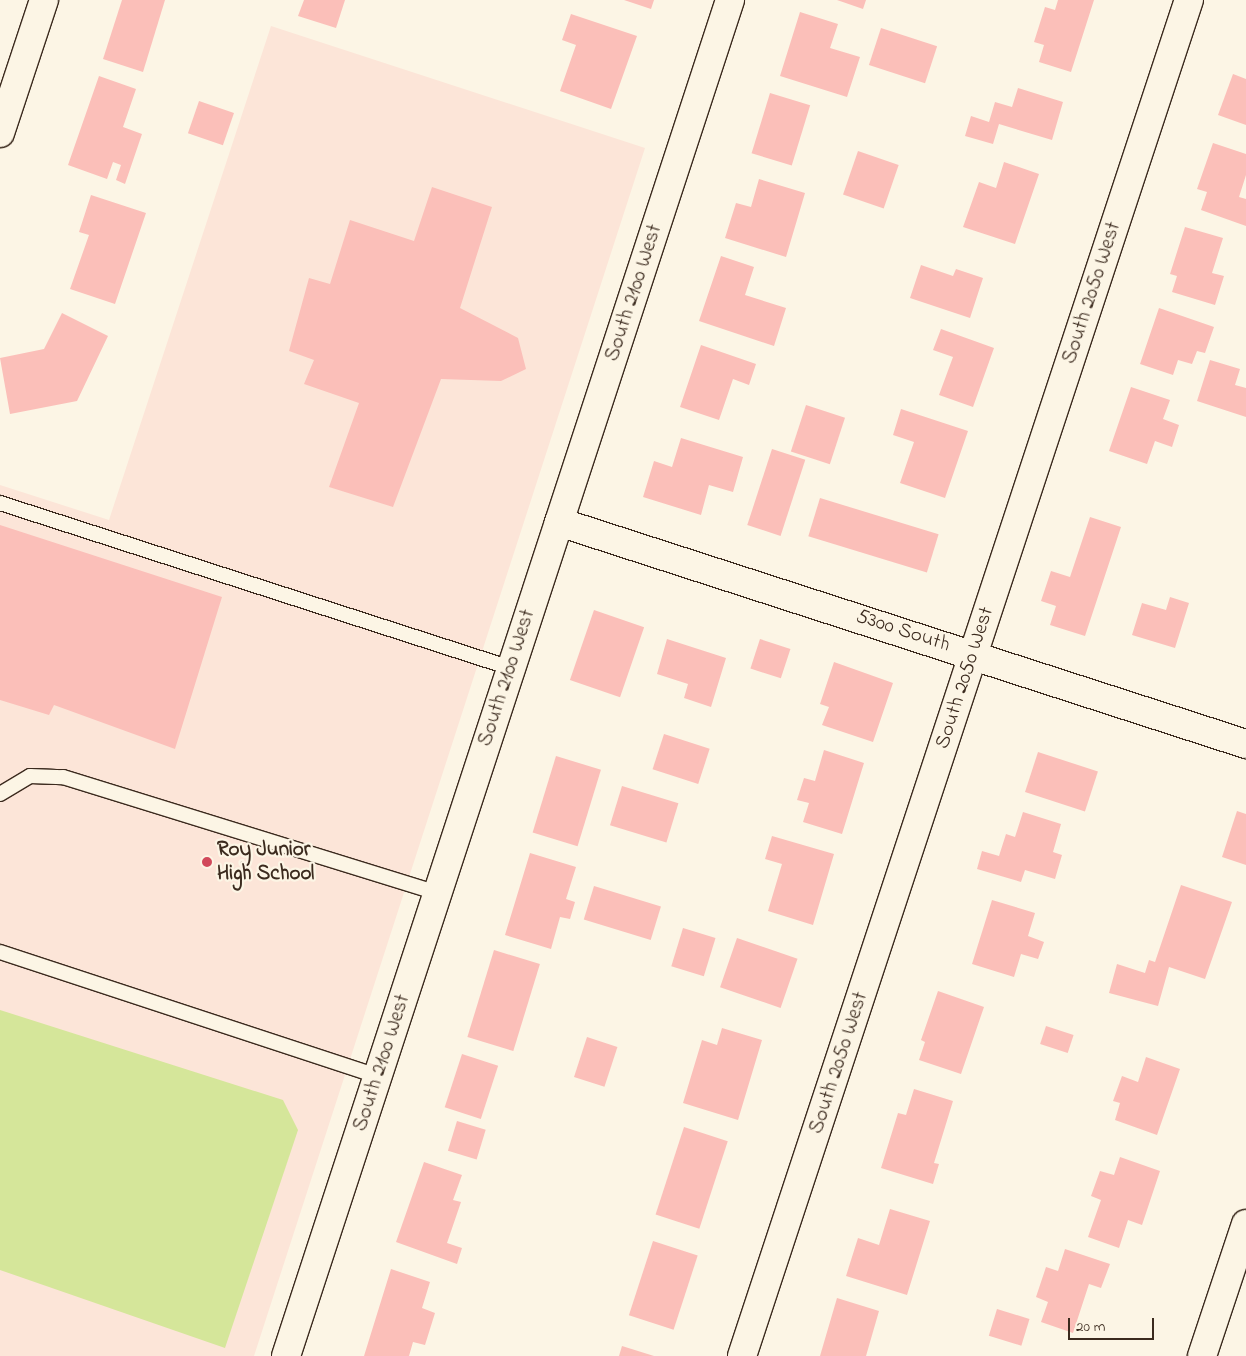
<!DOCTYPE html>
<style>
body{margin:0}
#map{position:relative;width:1246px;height:1356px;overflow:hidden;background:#fcf5e5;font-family:"Indie Flower",sans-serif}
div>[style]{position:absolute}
.built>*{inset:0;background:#fce5d8}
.green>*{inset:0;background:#d5e69a}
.building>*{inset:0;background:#fbbfb9;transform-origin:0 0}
.roads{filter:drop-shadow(1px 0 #3b2a1e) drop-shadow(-1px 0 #3b2a1e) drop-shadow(0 1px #3b2a1e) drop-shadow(0 -1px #3b2a1e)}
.lane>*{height:14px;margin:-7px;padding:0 7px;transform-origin:7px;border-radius:7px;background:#fcf5e5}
.street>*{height:28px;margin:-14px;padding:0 14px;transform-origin:14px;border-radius:14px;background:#fcf5e5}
.secondary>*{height:28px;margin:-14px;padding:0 14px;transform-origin:14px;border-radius:14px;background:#fcf5e5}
.dots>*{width:14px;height:14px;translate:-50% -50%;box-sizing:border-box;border:2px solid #fcf5e5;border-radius:50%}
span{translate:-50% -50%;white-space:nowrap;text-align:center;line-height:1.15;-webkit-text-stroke:4.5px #fcf5e5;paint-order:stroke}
.street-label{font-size:21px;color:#3b2a1e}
.poi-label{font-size:21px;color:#3b2a1e;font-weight:700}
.left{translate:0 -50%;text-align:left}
.scale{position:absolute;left:1068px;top:1318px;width:86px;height:22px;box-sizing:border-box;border:2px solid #3b2a1e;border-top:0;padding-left:6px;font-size:15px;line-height:18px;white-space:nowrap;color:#3b2a1e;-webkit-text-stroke:4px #fcf5e5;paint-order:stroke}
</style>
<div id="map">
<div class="built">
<div style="clip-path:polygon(271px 26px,645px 148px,254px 1356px,0 1356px,0 485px,109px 520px)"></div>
</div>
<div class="green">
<div style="clip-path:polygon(0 1010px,283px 1100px,298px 1130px,225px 1348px,0 1270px)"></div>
</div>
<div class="building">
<div style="clip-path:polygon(122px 0,165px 0,143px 72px,103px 59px)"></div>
<div style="clip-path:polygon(304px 0,345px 0,336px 28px,298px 16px)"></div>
<div style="clip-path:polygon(624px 0,654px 0,651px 9px)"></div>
<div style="clip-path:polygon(837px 0,866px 0,863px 9px)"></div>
<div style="clip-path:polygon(1058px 0,1094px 0,1071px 72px,1039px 62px,1044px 45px,1034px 42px,1045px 7px,1055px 10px)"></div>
<div style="clip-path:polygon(800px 12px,838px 24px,830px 48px,860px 57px,847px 97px,780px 76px)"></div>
<div style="clip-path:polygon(571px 14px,637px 36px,611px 109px,560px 91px,576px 45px,562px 40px)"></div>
<div style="left:881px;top:28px;width:59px;height:39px;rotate:18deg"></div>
<div style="clip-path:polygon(1233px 74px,1246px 79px,1246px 125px,1218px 115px)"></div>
<div style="clip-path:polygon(99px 76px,136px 89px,123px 127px,142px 134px,125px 184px,116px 180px,121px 165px,113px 162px,107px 179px,68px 165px)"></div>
<div style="clip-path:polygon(1018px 88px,1063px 102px,1052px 140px,999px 124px,993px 144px,965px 136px,971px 116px,989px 122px,995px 102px,1012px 107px)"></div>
<div style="left:770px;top:93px;width:42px;height:63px;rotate:17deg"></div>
<div style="left:199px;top:101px;width:37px;height:34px;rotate:19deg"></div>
<div style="clip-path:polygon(1213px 143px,1246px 154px,1246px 175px,1239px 197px,1246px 199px,1246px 226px,1201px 210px,1207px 192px,1197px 189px)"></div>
<div style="left:858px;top:151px;width:43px;height:46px;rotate:19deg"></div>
<div style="clip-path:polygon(1004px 162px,1039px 174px,1015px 244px,963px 227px,979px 182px,996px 188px)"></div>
<div style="clip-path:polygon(759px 179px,805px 193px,786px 257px,725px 238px,736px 203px,751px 207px)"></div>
<div style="clip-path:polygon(432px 187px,492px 207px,460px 308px,518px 338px,526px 369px,501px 381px,441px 379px,393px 507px,329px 487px,359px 403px,304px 384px,314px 360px,289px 351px,309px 278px,330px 284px,350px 220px,414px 241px)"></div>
<div style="clip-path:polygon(91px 195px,146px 213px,115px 304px,70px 289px,89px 235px,79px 232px)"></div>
<div style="clip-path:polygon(1185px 227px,1223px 238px,1212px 273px,1224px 276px,1215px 305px,1172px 292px,1177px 276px,1170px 274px)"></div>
<div style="clip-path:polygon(721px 256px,754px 267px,745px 295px,786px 308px,774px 346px,699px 321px)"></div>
<div style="clip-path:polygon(921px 265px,953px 276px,956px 269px,983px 278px,970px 318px,910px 298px)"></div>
<div style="clip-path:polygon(1159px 308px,1214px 327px,1205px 353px,1197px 351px,1192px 364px,1178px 360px,1173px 375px,1140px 364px)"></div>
<div style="clip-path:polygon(62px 313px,108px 336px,77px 401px,10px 414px,0 358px,44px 349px)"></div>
<div style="clip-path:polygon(941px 329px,994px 348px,973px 407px,939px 395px,953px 357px,933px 350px)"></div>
<div style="clip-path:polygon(701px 345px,756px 364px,749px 385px,733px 379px,719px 420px,680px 407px)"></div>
<div style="clip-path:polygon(1210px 360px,1240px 369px,1235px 385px,1246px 388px,1246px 417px,1197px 401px)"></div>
<div style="clip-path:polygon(1131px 387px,1170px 400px,1163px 419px,1179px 425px,1172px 447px,1155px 441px,1147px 464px,1109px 451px)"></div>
<div style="left:806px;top:405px;width:41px;height:49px;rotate:18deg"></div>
<div style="clip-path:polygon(901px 409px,968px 431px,945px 498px,900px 483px,914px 442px,893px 435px)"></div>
<div style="clip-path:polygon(681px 438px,743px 457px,733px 492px,709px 485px,701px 515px,643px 497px,654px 461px,672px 467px)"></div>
<div style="left:772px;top:449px;width:35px;height:80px;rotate:18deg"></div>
<div style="left:820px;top:498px;width:124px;height:40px;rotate:17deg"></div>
<div style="clip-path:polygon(1090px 517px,1121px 527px,1085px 636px,1050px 625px,1056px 606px,1041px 601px,1051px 571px,1070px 577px)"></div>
<div style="clip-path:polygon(0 525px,222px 597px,175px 749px,54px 705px,49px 715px,0 700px)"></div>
<div style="clip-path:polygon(1170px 597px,1189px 603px,1175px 648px,1132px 635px,1142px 603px,1166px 610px)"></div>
<div style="left:594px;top:610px;width:53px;height:74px;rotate:19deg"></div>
<div style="clip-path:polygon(667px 639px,726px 658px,711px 707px,684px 698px,688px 684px,657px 674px)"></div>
<div style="left:760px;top:639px;width:32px;height:31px;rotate:18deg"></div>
<div style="clip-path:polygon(834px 662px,893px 683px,873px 742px,822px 725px,829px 707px,820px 704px)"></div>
<div style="left:664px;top:734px;width:48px;height:37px;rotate:18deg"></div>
<div style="clip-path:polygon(824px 750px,864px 763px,842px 834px,803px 822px,809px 803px,797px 800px,804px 778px,815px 781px)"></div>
<div style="left:1038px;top:752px;width:63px;height:42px;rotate:18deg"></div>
<div style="left:556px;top:756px;width:47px;height:80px;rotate:17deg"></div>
<div style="left:622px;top:786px;width:59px;height:41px;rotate:17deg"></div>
<div style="clip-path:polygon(1237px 811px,1246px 814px,1246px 865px,1222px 857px)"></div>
<div style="clip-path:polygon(1023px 812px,1061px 824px,1053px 852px,1062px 855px,1055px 879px,1025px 870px,1021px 882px,977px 869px,982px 851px,999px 856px,1006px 834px,1015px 837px)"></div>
<div style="clip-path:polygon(772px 836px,834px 854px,813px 925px,768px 911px,782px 864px,765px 859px)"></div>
<div style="clip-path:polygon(530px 853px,576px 867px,566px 899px,575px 902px,570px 919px,560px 917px,551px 949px,505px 935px)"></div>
<div style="clip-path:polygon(1181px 885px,1232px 902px,1205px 979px,1169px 967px,1158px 1006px,1109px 993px,1117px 964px,1145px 973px,1149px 960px,1155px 962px)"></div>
<div style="left:594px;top:886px;width:70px;height:35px;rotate:17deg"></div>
<div style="clip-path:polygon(992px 900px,1035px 913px,1028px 936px,1044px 942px,1038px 959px,1021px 954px,1014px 977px,972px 964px)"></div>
<div style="left:683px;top:928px;width:34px;height:40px;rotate:17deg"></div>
<div style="left:737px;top:938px;width:64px;height:52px;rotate:19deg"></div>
<div style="left:494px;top:950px;width:48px;height:91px;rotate:17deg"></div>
<div style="clip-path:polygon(938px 991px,984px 1007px,961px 1074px,919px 1060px,925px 1042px,921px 1040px)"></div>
<div style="left:1046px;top:1026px;width:29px;height:19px;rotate:18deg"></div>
<div style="clip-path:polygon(722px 1028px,762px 1040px,738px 1120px,683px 1103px,702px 1040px,717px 1045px)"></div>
<div style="left:587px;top:1037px;width:32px;height:42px;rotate:18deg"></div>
<div style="left:462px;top:1054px;width:38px;height:56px;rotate:18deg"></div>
<div style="clip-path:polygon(1146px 1057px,1180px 1069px,1157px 1135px,1115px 1120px,1120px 1103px,1113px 1101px,1122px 1076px,1138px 1082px)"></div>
<div style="clip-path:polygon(914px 1089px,953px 1101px,934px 1163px,939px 1164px,933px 1184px,881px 1168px,898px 1113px,906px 1115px)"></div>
<div style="left:457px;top:1121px;width:30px;height:31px;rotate:17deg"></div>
<div style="left:684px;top:1127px;width:46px;height:92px;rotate:18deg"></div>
<div style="clip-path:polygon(1120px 1157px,1160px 1171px,1142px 1225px,1128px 1220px,1119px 1248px,1088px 1237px,1101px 1200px,1091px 1196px,1100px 1171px,1114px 1175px)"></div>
<div style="clip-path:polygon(424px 1162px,462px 1175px,453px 1200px,461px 1202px,447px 1243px,462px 1248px,457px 1264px,396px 1242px)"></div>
<div style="clip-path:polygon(890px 1209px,930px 1221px,907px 1295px,846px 1276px,858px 1238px,879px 1245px)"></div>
<div style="left:653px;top:1241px;width:47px;height:78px;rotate:18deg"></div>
<div style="clip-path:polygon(1065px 1249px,1110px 1264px,1101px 1288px,1089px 1284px,1073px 1333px,1041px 1322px,1048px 1302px,1036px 1297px,1046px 1267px,1058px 1271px)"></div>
<div style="clip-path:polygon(391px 1269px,430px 1282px,422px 1308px,435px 1313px,425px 1345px,413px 1342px,409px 1356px,364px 1356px)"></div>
<div style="clip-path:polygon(837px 1298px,879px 1311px,866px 1356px,820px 1356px)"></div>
<div style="left:997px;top:1309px;width:34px;height:28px;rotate:17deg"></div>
<div style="clip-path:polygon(622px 1346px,654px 1356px,619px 1356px)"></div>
</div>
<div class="roads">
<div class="lane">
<div style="left:0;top:503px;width:537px;rotate:17.9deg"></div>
<div style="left:0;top:794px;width:35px;rotate:-31deg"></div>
<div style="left:30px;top:776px;width:33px;rotate:2deg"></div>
<div style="left:63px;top:777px;width:393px;rotate:17.2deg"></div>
<div style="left:0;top:952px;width:398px;rotate:18.2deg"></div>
</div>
<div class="street">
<div style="left:0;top:133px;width:140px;rotate:-71.7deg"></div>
<div style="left:559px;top:522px;width:722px;rotate:17.91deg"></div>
<div style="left:742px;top:1356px;width:1428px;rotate:-71.76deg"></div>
<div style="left:1202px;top:1356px;width:139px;rotate:-71.6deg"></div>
</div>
<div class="secondary">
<div style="left:286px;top:1356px;width:1427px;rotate:-71.87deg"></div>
</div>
</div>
<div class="dots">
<div style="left:207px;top:862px;background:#d1495b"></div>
</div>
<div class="street-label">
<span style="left:634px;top:293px;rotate:-72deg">South 2100 West</span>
<span style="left:1092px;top:293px;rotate:-72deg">South 2050 West</span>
<span style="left:903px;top:631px;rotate:18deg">5300 South</span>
<span style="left:507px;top:678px;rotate:-72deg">South 2100 West</span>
<span style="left:965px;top:678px;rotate:-72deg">South 2050 West</span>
<span style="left:382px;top:1063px;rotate:-72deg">South 2100 West</span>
<span style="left:839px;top:1063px;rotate:-72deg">South 2050 West</span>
</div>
<div class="poi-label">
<span class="left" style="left:217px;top:862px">Roy Junior<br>High School</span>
</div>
<div class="scale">20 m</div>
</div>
